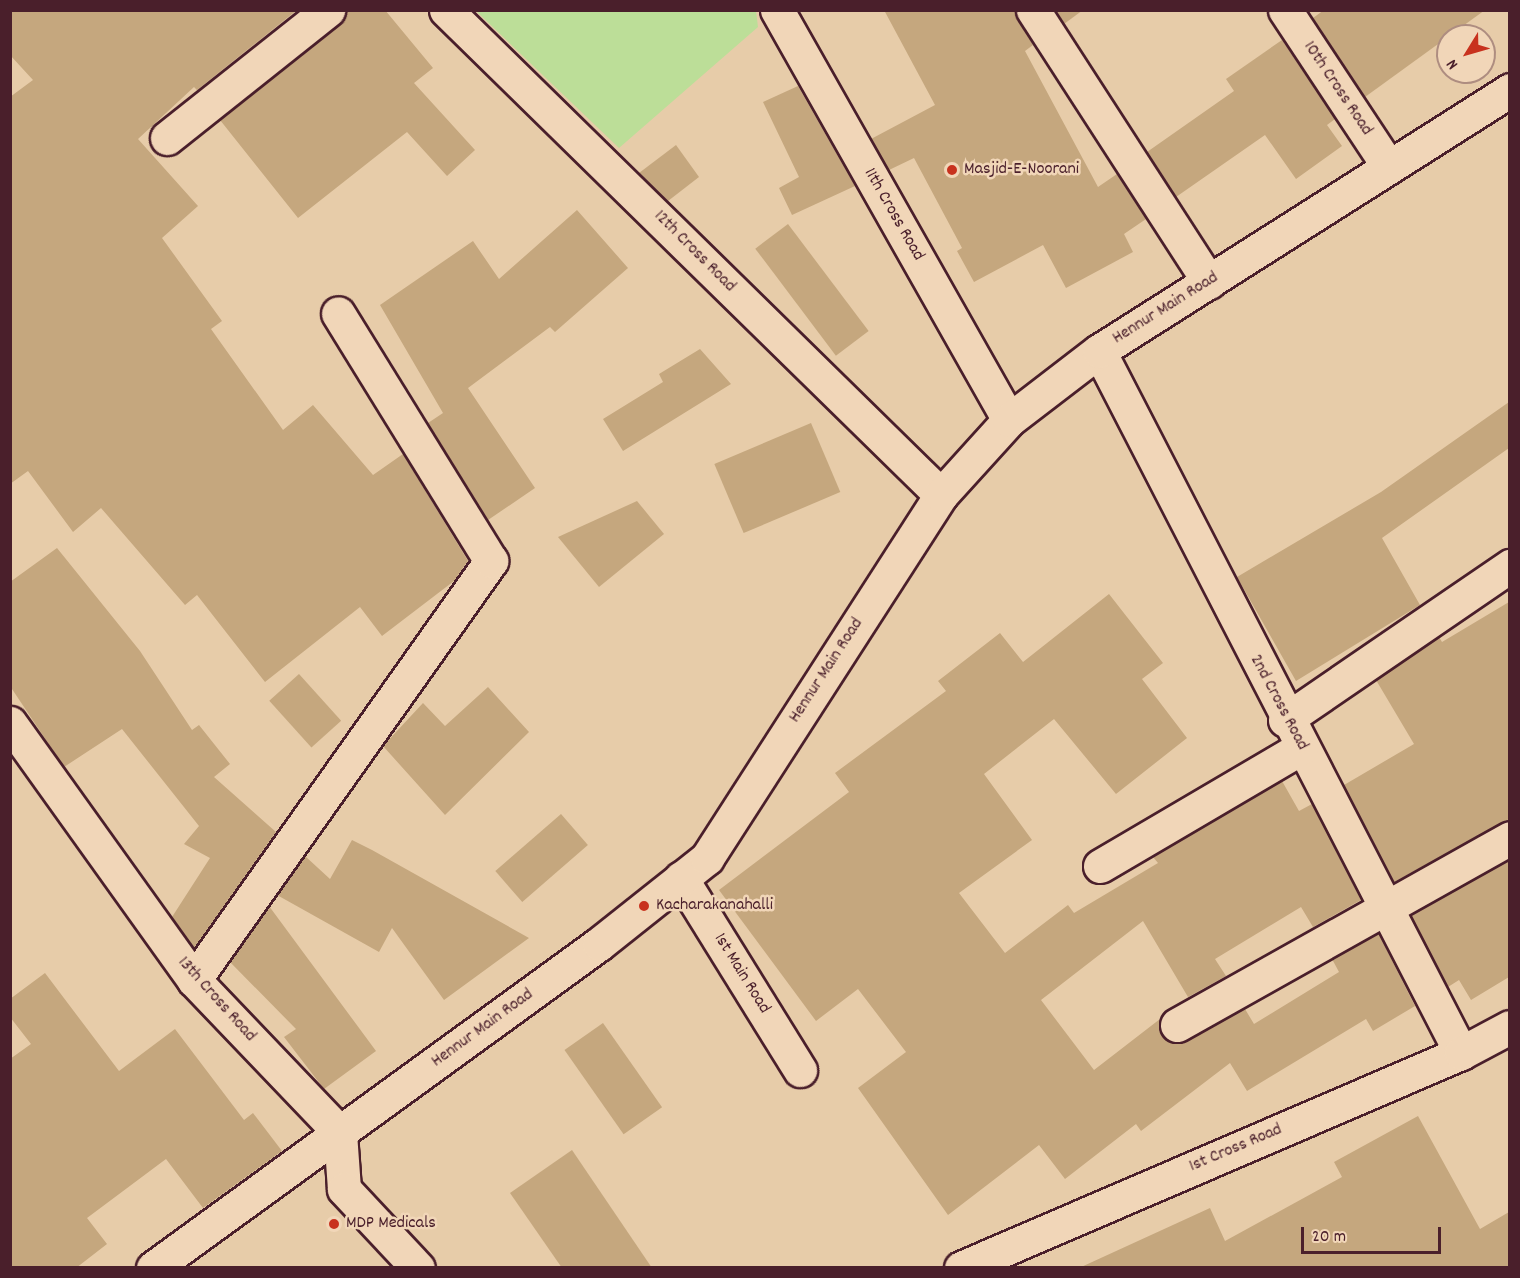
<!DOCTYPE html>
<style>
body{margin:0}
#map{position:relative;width:1520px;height:1278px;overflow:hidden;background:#e7cca9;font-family:Dekko,sans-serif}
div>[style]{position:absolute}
.green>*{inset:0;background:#bcde98}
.building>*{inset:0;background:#c5a77e;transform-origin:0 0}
.roads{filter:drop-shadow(2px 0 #4a1f2b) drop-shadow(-2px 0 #4a1f2b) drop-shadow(0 2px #4a1f2b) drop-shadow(0 -2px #4a1f2b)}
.minor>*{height:33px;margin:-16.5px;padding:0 16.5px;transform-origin:16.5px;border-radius:16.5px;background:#f1d6b8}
.secondary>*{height:33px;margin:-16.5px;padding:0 16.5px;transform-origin:16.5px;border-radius:16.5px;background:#f1d6b8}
.dots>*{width:16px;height:16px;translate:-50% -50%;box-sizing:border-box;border:3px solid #f1d6b8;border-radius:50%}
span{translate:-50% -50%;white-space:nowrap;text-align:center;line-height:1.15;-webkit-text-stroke:5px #f1d6b8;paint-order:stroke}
.street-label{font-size:18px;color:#4a1f2b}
.poi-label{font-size:18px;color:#4a1f2b}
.left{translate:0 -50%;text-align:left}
.frame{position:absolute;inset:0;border:12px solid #4a1f2b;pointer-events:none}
.north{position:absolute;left:1436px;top:24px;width:60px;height:60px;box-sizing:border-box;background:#f1d6b8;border:2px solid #ae8d80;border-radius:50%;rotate:233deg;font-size:16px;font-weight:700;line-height:24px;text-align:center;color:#4a1f2b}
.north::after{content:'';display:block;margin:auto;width:21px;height:27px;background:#c8321e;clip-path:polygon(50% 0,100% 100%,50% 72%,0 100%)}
.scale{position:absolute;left:1301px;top:1227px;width:140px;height:27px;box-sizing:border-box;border:3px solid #4a1f2b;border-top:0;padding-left:8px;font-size:18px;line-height:21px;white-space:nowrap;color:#4a1f2b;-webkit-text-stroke:4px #f1d6b8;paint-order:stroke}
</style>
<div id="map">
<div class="green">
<div style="clip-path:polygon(476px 11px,756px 11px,758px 27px,619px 148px)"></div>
</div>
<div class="building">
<div style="clip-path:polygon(10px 10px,297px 10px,197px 90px,194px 87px,138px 139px,198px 206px,162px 238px,222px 321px,211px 329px,283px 430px,313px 405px,373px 475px,403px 454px,468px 561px,454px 581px,382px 636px,360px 607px,265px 682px,197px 595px,185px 605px,101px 508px,73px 532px,28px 471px,10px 484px,10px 97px,33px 80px,10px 55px)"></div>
<div style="clip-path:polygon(346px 10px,385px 10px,433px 68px,414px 83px,475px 150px,447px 176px,407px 132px,298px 218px,220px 120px,340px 25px)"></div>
<div style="clip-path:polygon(884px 10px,1014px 10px,1033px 45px,1025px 51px,1098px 187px,1117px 174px,1146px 219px,1124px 234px,1133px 252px,1066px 288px,1043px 245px,974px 282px,957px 251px,962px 248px,914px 158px,889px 170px,871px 139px,935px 105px)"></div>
<div style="clip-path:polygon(1056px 10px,1083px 10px,1064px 24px)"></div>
<div style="clip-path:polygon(1324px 10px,1485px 10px,1365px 97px,1313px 18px)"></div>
<div style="clip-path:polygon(1282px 40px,1335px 119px,1327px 125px,1342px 146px,1296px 179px,1265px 135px,1176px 197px,1147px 152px,1234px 91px,1226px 79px)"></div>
<div style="clip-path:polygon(798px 86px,855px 186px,792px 215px,779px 188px,799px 177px,763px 102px)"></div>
<div style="clip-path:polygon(676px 145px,699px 177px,668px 201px,639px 173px)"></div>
<div style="clip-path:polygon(577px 210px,628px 268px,555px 332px,550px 327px,468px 388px,535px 488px,488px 520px,428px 423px,443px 413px,380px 305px,473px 241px,499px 279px)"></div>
<div style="left:788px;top:224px;width:134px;height:41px;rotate:53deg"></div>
<div style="clip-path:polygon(700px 349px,731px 384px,623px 451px,603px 419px,663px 382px,659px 374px)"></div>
<div style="clip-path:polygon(1509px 402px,1509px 448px,1382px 538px,1420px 605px,1296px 681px,1237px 577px,1381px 492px)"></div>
<div style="left:811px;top:423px;width:75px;height:105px;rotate:67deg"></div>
<div style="clip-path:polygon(637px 501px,664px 534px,599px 587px,558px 537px)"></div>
<div style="clip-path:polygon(57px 548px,140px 651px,192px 730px,199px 725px,230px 764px,214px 777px,276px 832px,194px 948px,172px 917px,210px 858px,184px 844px,199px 826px,122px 729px,64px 767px,10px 686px,10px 582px)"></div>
<div style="clip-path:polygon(1109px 594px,1163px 663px,1142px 679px,1187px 738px,1116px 794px,1054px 719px,984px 774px,1032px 840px,959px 893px,1005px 953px,1068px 905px,1074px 913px,1158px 863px,1153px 857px,1282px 781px,1299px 811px,1312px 804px,1361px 900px,1313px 927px,1301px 907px,1215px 959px,1226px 976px,1188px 997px,1143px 921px,1041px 1000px,1094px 1070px,1160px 1019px,1161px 1035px,1176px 1044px,1245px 1009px,1254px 1024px,1339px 972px,1332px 959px,1378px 933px,1415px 1006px,1373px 1031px,1366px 1019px,1247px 1091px,1230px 1063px,1141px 1131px,1136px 1124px,1065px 1179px,1039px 1145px,948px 1215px,858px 1088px,906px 1052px,858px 989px,816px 1021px,719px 890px,849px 792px,835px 773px,946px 691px,938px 681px,1000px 633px,1023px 662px)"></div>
<div style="clip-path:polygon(1509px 602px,1509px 819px,1394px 882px,1344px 785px,1414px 744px,1376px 680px,1439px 637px,1442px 642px)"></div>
<div style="left:299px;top:674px;width:63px;height:40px;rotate:48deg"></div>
<div style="clip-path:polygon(488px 687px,529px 732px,445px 815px,383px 746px,423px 703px,445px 726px)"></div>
<div style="left:561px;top:814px;width:41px;height:87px;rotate:49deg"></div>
<div style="clip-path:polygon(352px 840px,372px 850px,529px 938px,444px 1000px,392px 928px,379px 952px,277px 895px,305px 856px,330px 879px)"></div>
<div style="clip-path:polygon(1509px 860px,1509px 977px,1471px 1000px,1459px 980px,1448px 987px,1411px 915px)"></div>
<div style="clip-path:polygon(269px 906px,376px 1051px,324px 1089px,284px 1037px,296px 1029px,230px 962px)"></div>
<div style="clip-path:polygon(45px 973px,119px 1071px,175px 1029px,244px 1120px,253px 1113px,282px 1151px,203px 1208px,166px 1159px,87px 1218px,107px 1244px,76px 1268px,10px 1268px,10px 1059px,31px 1044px,10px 1017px,10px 999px)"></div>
<div style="left:603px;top:1023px;width:103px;height:47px;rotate:55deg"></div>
<div style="clip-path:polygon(1418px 1116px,1480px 1229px,1509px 1212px,1509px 1268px,1079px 1268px,1210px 1208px,1225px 1241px,1342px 1177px,1334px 1162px)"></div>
<div style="clip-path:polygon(572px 1150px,652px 1268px,562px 1268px,510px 1193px)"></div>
</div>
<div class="roads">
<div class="minor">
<div style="left:446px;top:10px;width:693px;rotate:44.42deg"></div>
<div style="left:777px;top:10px;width:471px;rotate:60.5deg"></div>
<div style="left:1033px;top:10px;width:324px;rotate:57.1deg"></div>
<div style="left:1285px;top:10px;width:188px;rotate:56.5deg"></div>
<div style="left:167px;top:138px;width:206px;rotate:-38.5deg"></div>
<div style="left:1099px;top:351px;width:790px;rotate:62.72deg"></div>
<div style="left:1285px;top:720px;width:273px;rotate:-34.4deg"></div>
<div style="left:10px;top:723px;width:316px;rotate:54.4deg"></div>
<div style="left:194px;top:980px;width:211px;rotate:46.3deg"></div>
<div style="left:340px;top:1133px;width:56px;rotate:85.9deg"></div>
<div style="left:344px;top:1189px;width:108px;rotate:46.9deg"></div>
<div style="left:1100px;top:866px;width:233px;rotate:-30.4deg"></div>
<div style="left:681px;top:878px;width:226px;rotate:58.2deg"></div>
<div style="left:194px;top:980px;width:514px;rotate:-54.67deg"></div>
<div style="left:491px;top:561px;width:291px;rotate:-121.7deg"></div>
<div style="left:1177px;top:1025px;width:382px;rotate:-29.3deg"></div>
<div style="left:961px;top:1268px;width:544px;rotate:-23.27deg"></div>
<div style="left:1461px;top:1053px;width:55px;rotate:-28deg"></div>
</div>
<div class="secondary">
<div style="left:153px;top:1268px;width:551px;rotate:-36deg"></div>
<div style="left:599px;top:944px;width:138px;rotate:-38.5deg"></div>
<div style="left:707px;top:858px;width:432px;rotate:-57.2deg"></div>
<div style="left:941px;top:495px;width:101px;rotate:-47.8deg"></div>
<div style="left:1009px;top:420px;width:113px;rotate:-37.5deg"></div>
<div style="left:1099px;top:351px;width:487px;rotate:-32.4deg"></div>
</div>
</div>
<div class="dots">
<div style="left:952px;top:170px;background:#c8321e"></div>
<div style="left:644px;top:906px;background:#c8321e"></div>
<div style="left:334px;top:1224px;background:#c8321e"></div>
</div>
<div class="street-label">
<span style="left:1337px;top:89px;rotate:56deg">10th Cross Road</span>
<span style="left:893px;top:215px;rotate:60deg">11th Cross Road</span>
<span style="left:694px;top:252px;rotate:45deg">12th Cross Road</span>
<span style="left:1166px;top:309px;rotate:-32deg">Hennur Main Road</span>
<span style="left:827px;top:671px;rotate:-57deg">Hennur Main Road</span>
<span style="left:1278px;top:703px;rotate:62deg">2nd Cross Road</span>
<span style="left:741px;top:974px;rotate:58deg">1st Main Road</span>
<span style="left:216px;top:1000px;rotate:48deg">13th Cross Road</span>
<span style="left:483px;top:1029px;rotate:-36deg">Hennur Main Road</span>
<span style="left:1236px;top:1149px;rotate:-23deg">1st Cross Road</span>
</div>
<div class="poi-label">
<span class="left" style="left:964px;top:170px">Masjid-E-Noorani</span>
<span class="left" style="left:656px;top:906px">Kacharakanahalli</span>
<span class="left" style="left:346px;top:1224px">MDP Medicals</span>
</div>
<div class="frame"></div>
<div class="north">N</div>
<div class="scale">20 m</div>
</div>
